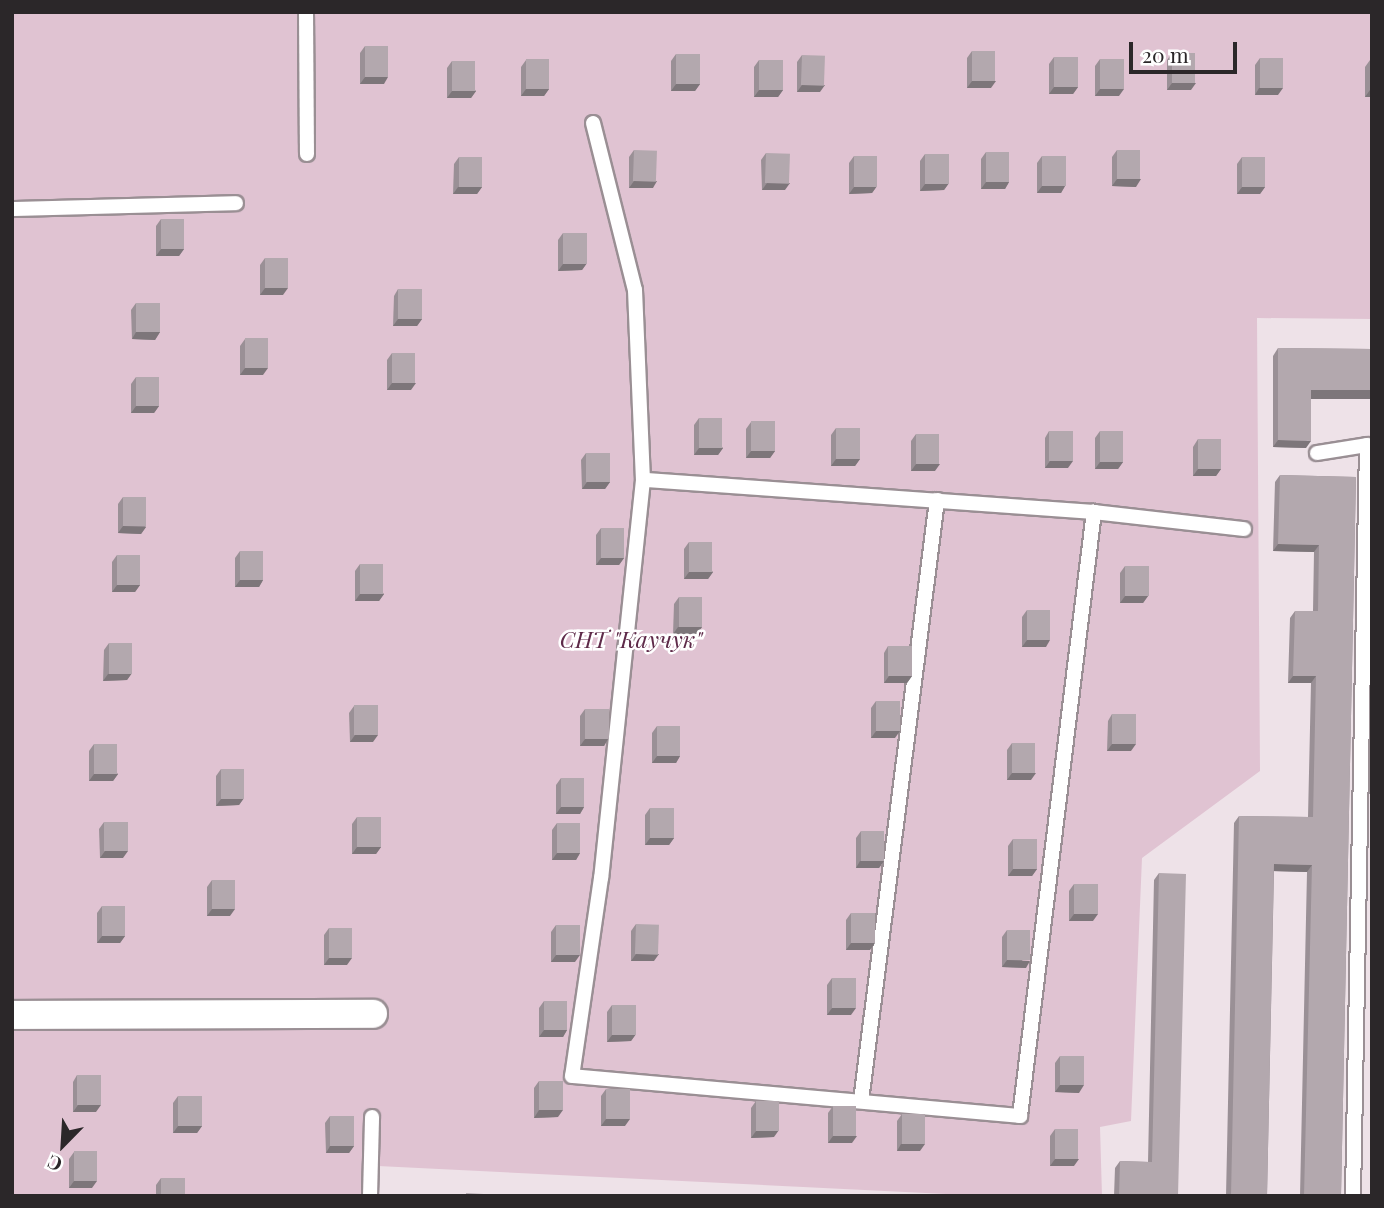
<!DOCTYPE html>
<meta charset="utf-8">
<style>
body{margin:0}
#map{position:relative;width:1384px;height:1208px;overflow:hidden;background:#eee2e8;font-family:"Playfair Display",serif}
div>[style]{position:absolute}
.green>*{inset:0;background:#e0c3d2}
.roads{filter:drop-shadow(2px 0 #9a8f94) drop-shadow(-2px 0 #9a8f94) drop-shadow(0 2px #9a8f94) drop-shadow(0 -2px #9a8f94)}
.service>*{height:14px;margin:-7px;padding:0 7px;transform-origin:7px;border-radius:7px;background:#fff}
.minor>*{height:28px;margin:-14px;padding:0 14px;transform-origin:14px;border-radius:14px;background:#fff}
.wall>*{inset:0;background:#9a9096}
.shaded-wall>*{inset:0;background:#7d767a;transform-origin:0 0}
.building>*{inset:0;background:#b3a8ae;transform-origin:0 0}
span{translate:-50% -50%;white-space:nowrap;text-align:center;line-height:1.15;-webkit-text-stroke:5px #fff;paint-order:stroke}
.park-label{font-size:23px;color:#5e2a49;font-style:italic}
.frame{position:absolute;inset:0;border:14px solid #2b2729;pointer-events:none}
.north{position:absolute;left:28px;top:1110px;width:70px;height:70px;-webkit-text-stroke:5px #fff;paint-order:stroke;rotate:204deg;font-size:19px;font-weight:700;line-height:28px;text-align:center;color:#2b2729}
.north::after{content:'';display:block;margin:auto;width:24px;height:32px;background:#2b2729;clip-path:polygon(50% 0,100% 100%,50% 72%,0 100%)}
.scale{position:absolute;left:1129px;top:42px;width:108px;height:32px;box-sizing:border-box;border:4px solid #2b2729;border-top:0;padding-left:9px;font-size:21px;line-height:24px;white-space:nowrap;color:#2b2729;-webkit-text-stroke:5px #fff;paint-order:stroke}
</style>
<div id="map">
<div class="green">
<div style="clip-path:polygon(12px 12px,1372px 12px,1372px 319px,1257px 318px,1260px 771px,1142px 858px,1131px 1121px,1100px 1127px,1102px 1196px,987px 1196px,378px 1166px,375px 1196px,12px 1196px)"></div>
</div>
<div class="roads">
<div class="service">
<div style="left:306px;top:12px;width:142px;rotate:89.6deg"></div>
<div style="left:593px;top:123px;width:172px;rotate:75.9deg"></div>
<div style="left:635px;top:290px;width:190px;rotate:87.6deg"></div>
<div style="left:643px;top:480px;width:400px;rotate:96deg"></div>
<div style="left:601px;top:878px;width:200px;rotate:98.3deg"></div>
<div style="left:572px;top:1076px;width:450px;rotate:5.1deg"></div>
<div style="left:1020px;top:1116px;width:609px;rotate:-83.02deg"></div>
<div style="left:1094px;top:512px;width:452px;rotate:-175.9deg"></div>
<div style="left:12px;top:209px;width:224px;rotate:-1.5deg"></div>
<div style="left:1317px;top:453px;width:51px;rotate:-9.1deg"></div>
<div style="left:1367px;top:445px;width:751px;rotate:91.07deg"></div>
<div style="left:1094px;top:512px;width:151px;rotate:6.5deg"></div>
<div style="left:861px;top:1101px;width:606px;rotate:-82.79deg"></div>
<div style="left:370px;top:1196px;width:79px;rotate:-88.5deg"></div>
</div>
<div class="minor">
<div style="left:12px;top:1015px;width:361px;rotate:-0.2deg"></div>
</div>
</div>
<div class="wall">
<div style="clip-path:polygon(365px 46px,384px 84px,360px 84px,360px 53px)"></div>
<div style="clip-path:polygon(972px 51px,991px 88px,967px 88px,967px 58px)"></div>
<div style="clip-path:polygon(1172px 53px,1191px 90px,1167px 90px,1167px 60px)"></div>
<div style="clip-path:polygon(676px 54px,700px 84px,695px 91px,671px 91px,671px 61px)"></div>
<div style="clip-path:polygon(802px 55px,820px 92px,797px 92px,797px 62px)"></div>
<div style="clip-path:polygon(1054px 57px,1078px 87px,1073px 94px,1049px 94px,1049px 64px)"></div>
<div style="clip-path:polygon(1260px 58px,1278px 95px,1255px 95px,1255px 65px)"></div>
<div style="clip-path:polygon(1100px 59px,1119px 96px,1095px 96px,1095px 66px)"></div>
<div style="clip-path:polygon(526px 60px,549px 89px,544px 96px,521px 96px,521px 67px)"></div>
<div style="clip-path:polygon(759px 60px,783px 90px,778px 97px,754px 97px,754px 67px)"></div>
<div style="clip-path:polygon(1370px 60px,1372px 60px,1372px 97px,1365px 97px,1365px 67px)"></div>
<div style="clip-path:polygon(452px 61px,476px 91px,471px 98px,447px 98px,447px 68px)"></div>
<div style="clip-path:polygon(634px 150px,653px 188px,629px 188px,629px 157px)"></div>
<div style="clip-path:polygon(1117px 150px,1136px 187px,1112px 186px,1112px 157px)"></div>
<div style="clip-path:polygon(986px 152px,1009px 182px,1005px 189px,981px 189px,981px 159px)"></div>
<div style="clip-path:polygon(766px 153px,785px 190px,762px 190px,761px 160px)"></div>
<div style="clip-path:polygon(925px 154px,949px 183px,944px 190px,920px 191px,920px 161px)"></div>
<div style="clip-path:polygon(854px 156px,877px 186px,872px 193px,849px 194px,849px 163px)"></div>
<div style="clip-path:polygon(1042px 156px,1065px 186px,1061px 193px,1037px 193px,1037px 163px)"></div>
<div style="clip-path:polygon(459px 157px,482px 187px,477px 194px,453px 194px,454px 164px)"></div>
<div style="clip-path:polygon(1242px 157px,1265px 187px,1260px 194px,1237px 194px,1237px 164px)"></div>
<div style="clip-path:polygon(161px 219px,184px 249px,179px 256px,156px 256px,156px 226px)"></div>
<div style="clip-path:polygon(563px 233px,587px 263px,582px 270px,558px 271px,558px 240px)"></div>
<div style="clip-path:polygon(265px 258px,283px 295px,260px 295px,260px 265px)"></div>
<div style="clip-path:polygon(398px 289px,422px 319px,417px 326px,393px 326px,394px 296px)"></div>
<div style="clip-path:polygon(136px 303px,160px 332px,155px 340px,132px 339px,131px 310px)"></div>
<div style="clip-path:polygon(245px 339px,263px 375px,240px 375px,240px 346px)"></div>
<div style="clip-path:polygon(1278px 348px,1372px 349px,1372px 397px,1311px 397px,1306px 448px,1273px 447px,1273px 356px)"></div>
<div style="clip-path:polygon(392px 353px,411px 390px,387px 390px,387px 360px)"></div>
<div style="clip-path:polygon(136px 377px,159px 406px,154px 413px,131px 413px,131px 384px)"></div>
<div style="clip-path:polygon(699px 418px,723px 448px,718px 455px,694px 455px,694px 425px)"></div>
<div style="clip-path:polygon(751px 422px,775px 451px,770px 458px,746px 458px,746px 429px)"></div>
<div style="clip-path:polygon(836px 428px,860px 459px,855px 466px,831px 466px,831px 435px)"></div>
<div style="clip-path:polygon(1049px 431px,1068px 468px,1045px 468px,1045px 438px)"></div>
<div style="clip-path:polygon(1100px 431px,1123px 462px,1118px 469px,1095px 469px,1095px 438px)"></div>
<div style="clip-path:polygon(916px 434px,935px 471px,911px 471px,911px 441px)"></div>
<div style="clip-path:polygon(1198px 439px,1221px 469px,1216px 476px,1193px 476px,1193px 447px)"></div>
<div style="clip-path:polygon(586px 453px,610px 482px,605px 489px,582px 489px,581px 460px)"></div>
<div style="clip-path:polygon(1280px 475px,1356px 477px,1341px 1196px,1300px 1196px,1307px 872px,1274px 871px,1267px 1196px,1226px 1196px,1234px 823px,1239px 816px,1308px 817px,1311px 683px,1288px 683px,1290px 618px,1295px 611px,1313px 611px,1314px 552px,1273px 551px,1275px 482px)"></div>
<div style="clip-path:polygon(123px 497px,146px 527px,141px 534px,118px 533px,118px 504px)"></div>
<div style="clip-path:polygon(601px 528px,624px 558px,619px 565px,596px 565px,596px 535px)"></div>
<div style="clip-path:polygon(689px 542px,713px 572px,708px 579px,684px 579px,684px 549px)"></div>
<div style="clip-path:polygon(240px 551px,263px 580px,259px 587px,235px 587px,235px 558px)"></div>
<div style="clip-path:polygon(117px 555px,140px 585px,135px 592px,112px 592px,112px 562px)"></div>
<div style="clip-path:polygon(360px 564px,384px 594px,379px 601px,355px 601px,355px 571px)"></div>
<div style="clip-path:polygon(1125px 566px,1148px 596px,1143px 603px,1120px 603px,1120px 573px)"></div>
<div style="clip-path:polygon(679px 597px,702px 627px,697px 634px,673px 634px,674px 604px)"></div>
<div style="clip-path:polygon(1027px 610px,1046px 647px,1022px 647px,1022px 617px)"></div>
<div style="clip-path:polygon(109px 643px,132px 673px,127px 680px,103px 681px,104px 650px)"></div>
<div style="clip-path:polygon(888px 646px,912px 676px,907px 683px,884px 683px,884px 653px)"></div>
<div style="clip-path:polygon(876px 701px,895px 738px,871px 738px,871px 708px)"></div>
<div style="clip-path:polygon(354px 706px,373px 742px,350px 742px,349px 713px)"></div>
<div style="clip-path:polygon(585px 709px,608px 739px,604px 746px,580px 746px,580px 716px)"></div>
<div style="clip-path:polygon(1112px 714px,1131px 751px,1107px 751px,1108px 721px)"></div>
<div style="clip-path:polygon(657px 726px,680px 756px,676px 763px,652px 763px,652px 733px)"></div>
<div style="clip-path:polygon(1012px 743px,1031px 780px,1007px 780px,1007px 750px)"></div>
<div style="clip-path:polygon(94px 744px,118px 774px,113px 781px,89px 781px,89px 751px)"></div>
<div style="clip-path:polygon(221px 769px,244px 798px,239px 805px,216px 806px,216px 776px)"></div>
<div style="clip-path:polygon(561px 778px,584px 807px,580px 814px,556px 814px,556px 785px)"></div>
<div style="clip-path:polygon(650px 808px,674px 838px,669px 845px,645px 845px,645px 815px)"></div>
<div style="clip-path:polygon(357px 817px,381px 847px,376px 854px,352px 854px,352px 824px)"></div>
<div style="clip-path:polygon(104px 822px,123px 858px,100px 858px,99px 829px)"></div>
<div style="clip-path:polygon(557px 823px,580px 853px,576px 860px,552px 860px,552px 830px)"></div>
<div style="clip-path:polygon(861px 831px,884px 861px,879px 868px,856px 868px,856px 838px)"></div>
<div style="clip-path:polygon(1013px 839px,1037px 869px,1032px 876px,1008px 876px,1008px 846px)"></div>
<div style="clip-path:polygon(1159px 873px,1178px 1196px,1114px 1196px,1115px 1168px,1120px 1161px,1148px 1162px,1154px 880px)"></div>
<div style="clip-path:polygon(212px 880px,230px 916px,207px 916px,207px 887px)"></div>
<div style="clip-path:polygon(1074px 884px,1093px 921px,1069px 921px,1069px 891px)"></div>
<div style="clip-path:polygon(102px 906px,125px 936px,120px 943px,97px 943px,97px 913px)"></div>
<div style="clip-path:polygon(851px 913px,870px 950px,846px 950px,846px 920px)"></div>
<div style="clip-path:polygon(636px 924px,654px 961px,631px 961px,631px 931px)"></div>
<div style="clip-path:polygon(556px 925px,575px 962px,551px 962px,551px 932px)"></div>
<div style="clip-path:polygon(329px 928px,347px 965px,324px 965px,324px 935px)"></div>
<div style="clip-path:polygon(1007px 930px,1026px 968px,1002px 967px,1002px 937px)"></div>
<div style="clip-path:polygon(832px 978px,851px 1015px,827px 1015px,827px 985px)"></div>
<div style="clip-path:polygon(544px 1001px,567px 1030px,563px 1037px,539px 1037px,539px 1008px)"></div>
<div style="clip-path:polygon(612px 1005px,636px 1034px,631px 1041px,607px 1042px,607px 1012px)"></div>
<div style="clip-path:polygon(1060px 1056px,1079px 1093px,1055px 1092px,1055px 1063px)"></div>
<div style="clip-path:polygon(77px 1075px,96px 1112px,73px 1112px,73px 1082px)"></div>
<div style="clip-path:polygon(539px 1081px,558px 1117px,534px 1118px,534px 1088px)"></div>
<div style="clip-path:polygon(606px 1089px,625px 1126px,601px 1126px,601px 1096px)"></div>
<div style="clip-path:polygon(178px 1096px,202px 1126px,197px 1133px,173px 1133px,173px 1103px)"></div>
<div style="clip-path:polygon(756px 1101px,774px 1137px,751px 1138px,751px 1108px)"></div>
<div style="clip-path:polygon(833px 1106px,852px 1143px,828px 1143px,828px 1113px)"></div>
<div style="clip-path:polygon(902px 1114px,920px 1151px,897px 1151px,897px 1121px)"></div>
<div style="clip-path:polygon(330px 1116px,354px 1146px,349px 1153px,326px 1153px,325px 1123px)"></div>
<div style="clip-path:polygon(1055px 1129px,1074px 1166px,1050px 1166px,1050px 1136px)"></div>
<div style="clip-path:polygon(74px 1152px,92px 1188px,69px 1188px,69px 1159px)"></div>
<div style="clip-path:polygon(161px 1178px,185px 1196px,156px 1196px,156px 1185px)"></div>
</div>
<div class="shaded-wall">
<div style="clip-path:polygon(365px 77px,388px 77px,384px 84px,360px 84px)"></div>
<div style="clip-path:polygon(972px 81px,996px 81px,991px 88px,967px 88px)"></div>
<div style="clip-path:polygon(1172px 83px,1196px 83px,1191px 90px,1167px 90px)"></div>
<div style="clip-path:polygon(676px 84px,700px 84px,695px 91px,671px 91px)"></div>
<div style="clip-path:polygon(802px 85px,825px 85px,820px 92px,797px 92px)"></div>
<div style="clip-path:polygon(1054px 87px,1078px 87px,1073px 94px,1049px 94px)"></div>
<div style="clip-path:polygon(1259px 88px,1283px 88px,1278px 95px,1255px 95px)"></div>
<div style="clip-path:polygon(526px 89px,549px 89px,544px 96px,521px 96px)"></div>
<div style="clip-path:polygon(1100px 89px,1124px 89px,1119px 96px,1095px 96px)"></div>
<div style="clip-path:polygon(759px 90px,783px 90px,778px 97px,754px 97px)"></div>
<div style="clip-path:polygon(1370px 90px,1372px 90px,1372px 97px,1365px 97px)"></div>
<div style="clip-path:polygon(452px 91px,476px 91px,471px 98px,447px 98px)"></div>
<div style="clip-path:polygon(1117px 179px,1141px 179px,1136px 187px,1112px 186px)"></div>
<div style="clip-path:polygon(634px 181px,657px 181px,653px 188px,629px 188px)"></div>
<div style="clip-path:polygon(986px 182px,1009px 182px,1005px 189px,981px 189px)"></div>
<div style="clip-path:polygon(767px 183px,790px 183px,785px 190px,762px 190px)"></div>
<div style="clip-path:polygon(949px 183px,944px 190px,920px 191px,925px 184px)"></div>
<div style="clip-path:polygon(877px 186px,872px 193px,849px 194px,854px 187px)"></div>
<div style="clip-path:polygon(1042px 186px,1065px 186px,1061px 193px,1037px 193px)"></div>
<div style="clip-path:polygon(458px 187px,482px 187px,477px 194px,453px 194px)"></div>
<div style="clip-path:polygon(1242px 187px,1265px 187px,1260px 194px,1237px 194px)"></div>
<div style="clip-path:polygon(161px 249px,184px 249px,179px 256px,156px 256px)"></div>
<div style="clip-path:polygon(587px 263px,582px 270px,558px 271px,563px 264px)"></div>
<div style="clip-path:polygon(265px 288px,288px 288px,283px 295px,260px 295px)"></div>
<div style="clip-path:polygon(398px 319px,422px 319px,417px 326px,393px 326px)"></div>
<div style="clip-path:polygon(136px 332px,160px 332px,155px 340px,132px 339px)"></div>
<div style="clip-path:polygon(245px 368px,268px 368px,263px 375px,240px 375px)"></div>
<div style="clip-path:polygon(392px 383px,416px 383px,411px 390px,387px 390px)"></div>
<div style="left:1311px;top:390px;width:61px;height:9px"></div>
<div style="clip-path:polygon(136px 406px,159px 406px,154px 413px,131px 413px)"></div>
<div style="clip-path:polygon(1278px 440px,1311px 441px,1306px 448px,1273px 447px)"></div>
<div style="clip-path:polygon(699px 448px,723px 448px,718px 455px,694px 455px)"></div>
<div style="clip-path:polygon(751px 451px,775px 451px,770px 458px,746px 458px)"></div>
<div style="clip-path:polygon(836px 459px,860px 459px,855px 466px,831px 466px)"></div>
<div style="clip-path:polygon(1050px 461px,1073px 461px,1068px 468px,1045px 468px)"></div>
<div style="clip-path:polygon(1100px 462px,1123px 462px,1118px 469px,1095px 469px)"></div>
<div style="clip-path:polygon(916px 464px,940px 464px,935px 471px,911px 471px)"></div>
<div style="clip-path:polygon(1198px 469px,1221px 469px,1216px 476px,1193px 476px)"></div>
<div style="clip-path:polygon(587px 482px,610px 482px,605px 489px,582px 489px)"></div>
<div style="clip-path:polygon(123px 526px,146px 527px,141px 534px,118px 533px)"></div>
<div style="clip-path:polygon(1278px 544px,1319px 545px,1314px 552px,1273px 551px)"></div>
<div style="clip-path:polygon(601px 558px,624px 558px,619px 565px,596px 565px)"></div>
<div style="clip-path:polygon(689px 572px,713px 572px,708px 579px,684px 579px)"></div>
<div style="clip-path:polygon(240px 580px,263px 580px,259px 587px,235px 587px)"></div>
<div style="clip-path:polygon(117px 585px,140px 585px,135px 592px,112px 592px)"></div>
<div style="clip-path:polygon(360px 594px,384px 594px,379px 601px,355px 601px)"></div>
<div style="clip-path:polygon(1125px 596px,1148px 596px,1143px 603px,1120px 603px)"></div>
<div style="clip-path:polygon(678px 627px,702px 627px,697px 634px,673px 634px)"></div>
<div style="clip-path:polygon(1027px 640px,1050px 640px,1046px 647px,1022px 647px)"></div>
<div style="clip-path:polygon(132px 673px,127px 680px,103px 681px,108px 674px)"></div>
<div style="clip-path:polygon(889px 676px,912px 676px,907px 683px,884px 683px)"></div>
<div style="clip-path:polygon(1293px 676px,1316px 676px,1311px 683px,1288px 683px)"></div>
<div style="clip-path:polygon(876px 731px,900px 731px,895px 738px,871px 738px)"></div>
<div style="clip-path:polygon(355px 735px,378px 735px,373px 742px,350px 742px)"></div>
<div style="clip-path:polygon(585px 739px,608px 739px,604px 746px,580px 746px)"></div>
<div style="clip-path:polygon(1112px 744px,1136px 744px,1131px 751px,1107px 751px)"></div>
<div style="clip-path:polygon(657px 756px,680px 756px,676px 763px,652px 763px)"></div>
<div style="clip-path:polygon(1012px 773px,1036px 773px,1031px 780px,1007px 780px)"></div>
<div style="clip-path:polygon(94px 774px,118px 774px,113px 781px,89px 781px)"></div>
<div style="clip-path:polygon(244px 798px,239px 805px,216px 806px,221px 799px)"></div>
<div style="clip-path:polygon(561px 807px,584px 807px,580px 814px,556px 814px)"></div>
<div style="clip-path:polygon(650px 838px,674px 838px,669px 845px,645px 845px)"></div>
<div style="clip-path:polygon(357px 847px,381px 847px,376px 854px,352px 854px)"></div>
<div style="clip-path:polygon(105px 851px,128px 851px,123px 858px,100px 858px)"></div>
<div style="clip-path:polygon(557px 853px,580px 853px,576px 860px,552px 860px)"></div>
<div style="clip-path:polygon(860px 861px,884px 861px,879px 868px,856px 868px)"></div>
<div style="clip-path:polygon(1274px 864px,1312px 865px,1307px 872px,1270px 871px)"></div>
<div style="clip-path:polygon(1013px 869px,1037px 869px,1032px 876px,1008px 876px)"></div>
<div style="clip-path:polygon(212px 909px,235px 909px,230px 916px,207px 916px)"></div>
<div style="clip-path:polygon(1074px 914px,1098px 914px,1093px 921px,1069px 921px)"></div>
<div style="clip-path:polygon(102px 936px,125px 936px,120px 943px,97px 943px)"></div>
<div style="clip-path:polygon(851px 943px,875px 943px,870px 950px,846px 950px)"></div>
<div style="clip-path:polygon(636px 954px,659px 954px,654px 961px,631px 961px)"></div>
<div style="clip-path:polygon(556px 955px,580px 955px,575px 962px,551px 962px)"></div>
<div style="clip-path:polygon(329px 958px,352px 958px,347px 965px,324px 965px)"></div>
<div style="clip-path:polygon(1007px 960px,1030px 961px,1026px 968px,1002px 967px)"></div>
<div style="clip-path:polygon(832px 1008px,856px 1008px,851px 1015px,827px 1015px)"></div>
<div style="clip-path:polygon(544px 1030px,567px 1030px,563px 1037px,539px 1037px)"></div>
<div style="clip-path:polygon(636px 1034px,631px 1041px,607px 1042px,612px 1035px)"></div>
<div style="clip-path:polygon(1060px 1085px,1084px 1085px,1079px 1093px,1055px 1092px)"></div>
<div style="clip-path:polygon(78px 1105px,101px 1105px,96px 1112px,73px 1112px)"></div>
<div style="clip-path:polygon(539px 1110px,563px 1110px,558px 1117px,534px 1118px)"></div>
<div style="clip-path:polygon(606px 1119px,630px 1119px,625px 1126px,601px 1126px)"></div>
<div style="clip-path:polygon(178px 1126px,202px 1126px,197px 1133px,173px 1133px)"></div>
<div style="clip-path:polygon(779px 1130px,774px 1137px,751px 1138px,756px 1131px)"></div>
<div style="clip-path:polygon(833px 1136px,857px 1136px,852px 1143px,828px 1143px)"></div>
<div style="clip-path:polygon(901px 1144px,925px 1144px,920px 1151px,897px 1151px)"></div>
<div style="clip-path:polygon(330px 1146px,354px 1146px,349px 1153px,326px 1153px)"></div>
<div style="clip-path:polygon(1055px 1159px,1079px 1159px,1074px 1166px,1050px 1166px)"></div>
<div style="clip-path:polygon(74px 1181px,97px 1181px,92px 1188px,69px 1188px)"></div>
</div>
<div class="building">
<div style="left:365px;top:46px;width:23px;height:31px"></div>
<div style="left:972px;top:51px;width:23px;height:30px"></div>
<div style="left:1172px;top:53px;width:23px;height:30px"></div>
<div style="left:676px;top:54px;width:24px;height:30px"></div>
<div style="left:802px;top:55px;width:23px;height:30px;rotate:2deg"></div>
<div style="left:1054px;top:57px;width:24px;height:30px"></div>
<div style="left:1260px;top:58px;width:23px;height:30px"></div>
<div style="left:549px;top:59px;width:30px;height:23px;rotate:90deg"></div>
<div style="left:1100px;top:59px;width:24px;height:30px"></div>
<div style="left:759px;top:60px;width:24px;height:30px"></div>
<div style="left:1370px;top:60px;width:2px;height:30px"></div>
<div style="left:452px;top:61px;width:23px;height:30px"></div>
<div style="left:634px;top:150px;width:23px;height:31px;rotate:2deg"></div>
<div style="left:1117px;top:150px;width:23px;height:29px"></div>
<div style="left:986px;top:152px;width:23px;height:30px"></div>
<div style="left:766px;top:153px;width:24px;height:30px;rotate:2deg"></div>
<div style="left:925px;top:154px;width:24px;height:30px"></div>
<div style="left:854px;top:156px;width:23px;height:31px"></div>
<div style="left:1042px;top:156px;width:24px;height:30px"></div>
<div style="left:459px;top:157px;width:23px;height:30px"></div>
<div style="left:1242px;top:157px;width:23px;height:30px"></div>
<div style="left:161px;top:219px;width:23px;height:30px"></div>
<div style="left:563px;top:233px;width:24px;height:31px"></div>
<div style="left:265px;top:258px;width:23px;height:30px"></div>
<div style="left:398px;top:289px;width:24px;height:30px"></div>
<div style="left:136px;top:303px;width:24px;height:29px"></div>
<div style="left:268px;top:338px;width:30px;height:23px;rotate:90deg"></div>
<div style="clip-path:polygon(1278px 348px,1372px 349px,1372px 390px,1311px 390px,1311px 441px,1278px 440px)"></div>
<div style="left:392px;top:353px;width:23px;height:30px"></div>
<div style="left:136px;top:377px;width:23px;height:29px"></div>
<div style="left:699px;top:418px;width:23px;height:30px"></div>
<div style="left:775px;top:421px;width:30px;height:24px;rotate:90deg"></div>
<div style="left:836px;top:428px;width:24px;height:31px"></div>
<div style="left:1049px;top:431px;width:24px;height:30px"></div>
<div style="left:1100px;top:431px;width:23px;height:31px"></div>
<div style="left:916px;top:434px;width:23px;height:30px"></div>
<div style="left:1198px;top:439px;width:23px;height:30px"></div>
<div style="left:586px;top:453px;width:24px;height:29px"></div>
<div style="clip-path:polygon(1280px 475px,1356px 477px,1341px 1196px,1304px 1196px,1312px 865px,1274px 864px,1267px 1196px,1231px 1196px,1239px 816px,1313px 817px,1316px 676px,1293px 676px,1295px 611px,1318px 611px,1319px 545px,1278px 544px)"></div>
<div style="left:123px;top:497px;width:23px;height:29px"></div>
<div style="left:601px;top:528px;width:23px;height:30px"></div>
<div style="left:689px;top:542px;width:23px;height:30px"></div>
<div style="left:240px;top:551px;width:23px;height:29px"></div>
<div style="left:117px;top:555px;width:23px;height:30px"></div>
<div style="left:360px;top:564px;width:23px;height:30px"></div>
<div style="left:1125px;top:566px;width:24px;height:30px"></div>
<div style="left:679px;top:597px;width:23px;height:30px"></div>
<div style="left:1027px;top:610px;width:23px;height:30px"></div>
<div style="left:109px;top:643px;width:23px;height:31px"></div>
<div style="left:888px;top:646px;width:24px;height:30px"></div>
<div style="left:876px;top:701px;width:24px;height:30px"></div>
<div style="left:378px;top:705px;width:30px;height:24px;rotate:90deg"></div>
<div style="left:585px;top:709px;width:24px;height:30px"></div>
<div style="left:1112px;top:714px;width:24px;height:30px"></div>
<div style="left:657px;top:726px;width:23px;height:30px"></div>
<div style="left:1012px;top:743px;width:23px;height:30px"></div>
<div style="left:94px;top:744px;width:23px;height:30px"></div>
<div style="left:221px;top:769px;width:23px;height:30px"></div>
<div style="left:561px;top:778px;width:23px;height:29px"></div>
<div style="left:650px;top:808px;width:24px;height:30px"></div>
<div style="left:357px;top:817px;width:24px;height:30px"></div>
<div style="left:104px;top:822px;width:24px;height:29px"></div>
<div style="left:557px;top:823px;width:23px;height:30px"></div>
<div style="left:861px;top:831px;width:23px;height:30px"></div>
<div style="left:1013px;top:839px;width:24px;height:30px"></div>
<div style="clip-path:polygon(1159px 873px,1186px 874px,1178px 1196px,1119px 1196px,1120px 1161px,1152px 1162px)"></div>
<div style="left:212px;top:880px;width:23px;height:29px"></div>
<div style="left:1074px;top:884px;width:24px;height:30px"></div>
<div style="left:102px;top:906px;width:23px;height:30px"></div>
<div style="left:851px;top:913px;width:24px;height:30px"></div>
<div style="left:636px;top:924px;width:23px;height:30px;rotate:2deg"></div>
<div style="left:556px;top:925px;width:24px;height:30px"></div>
<div style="left:329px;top:928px;width:23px;height:30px"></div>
<div style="left:1007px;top:930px;width:23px;height:30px"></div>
<div style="left:832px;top:978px;width:24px;height:30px"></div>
<div style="left:544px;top:1001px;width:23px;height:29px"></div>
<div style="left:612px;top:1005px;width:24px;height:30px"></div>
<div style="left:1060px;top:1056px;width:24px;height:29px"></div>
<div style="left:77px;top:1075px;width:24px;height:30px"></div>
<div style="left:539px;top:1081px;width:24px;height:29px"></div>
<div style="left:606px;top:1089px;width:24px;height:30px"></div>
<div style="left:178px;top:1096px;width:24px;height:30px"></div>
<div style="left:756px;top:1101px;width:23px;height:30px"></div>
<div style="left:833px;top:1106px;width:23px;height:30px"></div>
<div style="left:902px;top:1114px;width:23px;height:30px"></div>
<div style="left:330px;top:1116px;width:24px;height:30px"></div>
<div style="left:1055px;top:1129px;width:23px;height:30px"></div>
<div style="left:97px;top:1151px;width:30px;height:23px;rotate:90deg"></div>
<div style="left:161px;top:1178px;width:24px;height:18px"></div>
<div style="clip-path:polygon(466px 1193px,521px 1196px,466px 1196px)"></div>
</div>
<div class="park-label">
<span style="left:631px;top:639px">СНТ "Каучук"</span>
</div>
<div class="frame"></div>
<div class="north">С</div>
<div class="scale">20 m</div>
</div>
